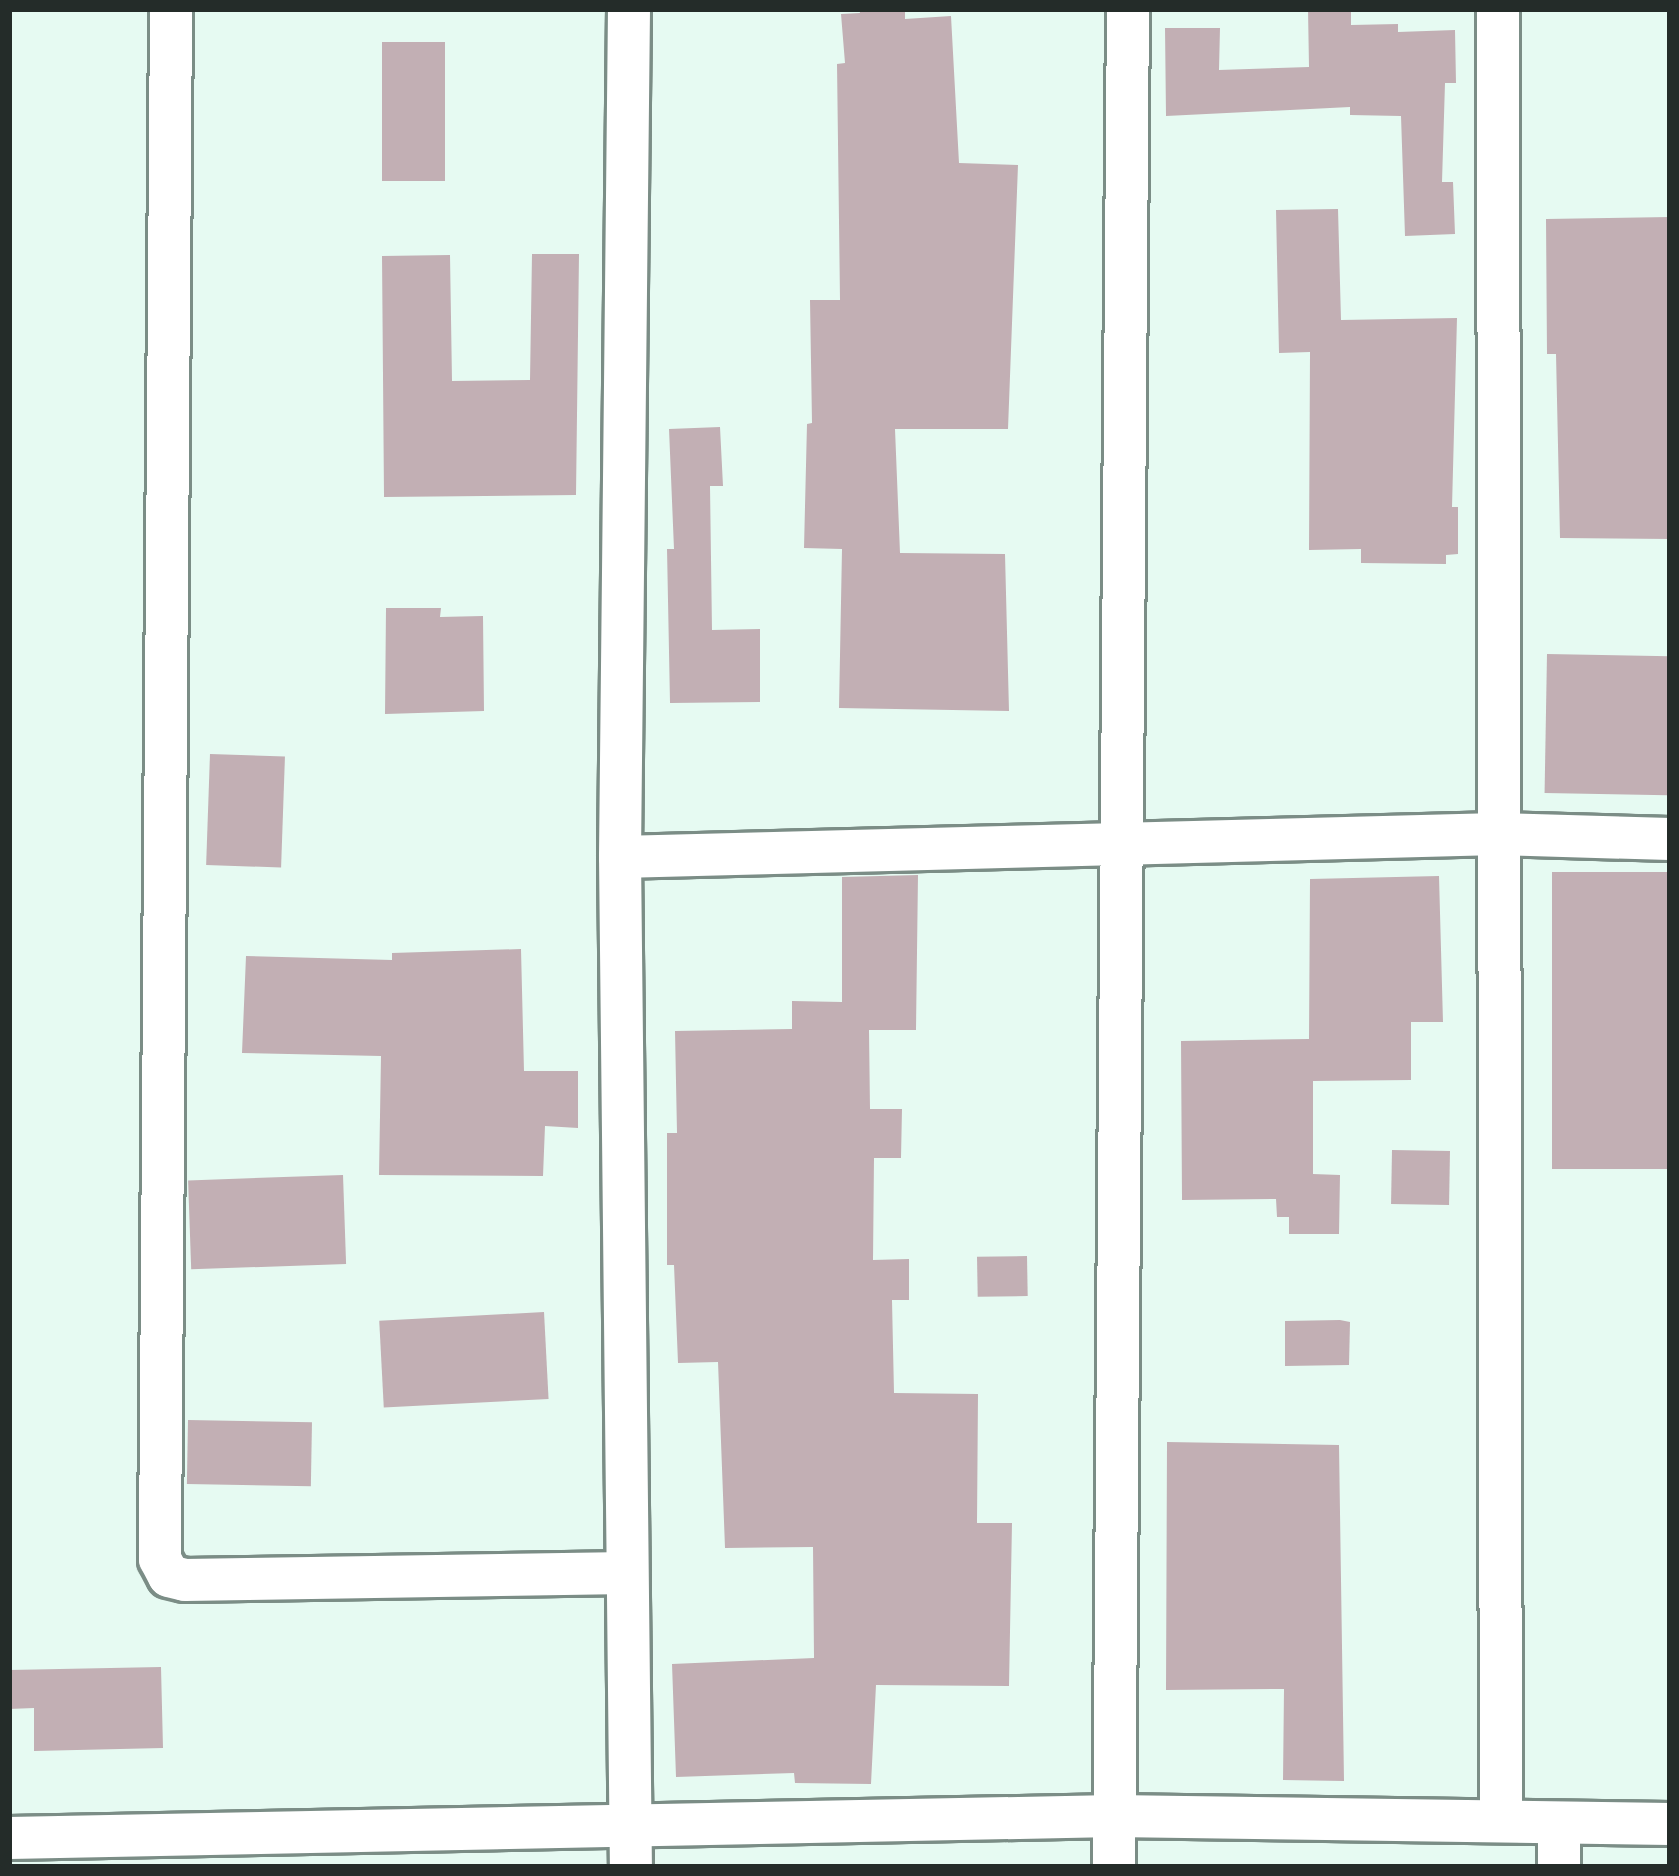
<!DOCTYPE html>
<style>
body{margin:0}
#map{position:relative;width:1679px;height:1876px;overflow:hidden;background:#e6faf2;font-family:"Exo 2",sans-serif}
div>[style]{position:absolute}
.building>*{inset:0;background:#c2afb4;transform-origin:0 0}
.roads{filter:drop-shadow(3px 0 #7b8d86) drop-shadow(-3px 0 #7b8d86) drop-shadow(0 3px #7b8d86) drop-shadow(0 -3px #7b8d86)}
.minor>*{height:42px;margin:-21px;padding:0 21px;transform-origin:21px;border-radius:21px;background:#fff}
span{translate:-50% -50%;white-space:nowrap;text-align:center;line-height:1.15;-webkit-text-stroke:12px #fff;paint-order:stroke}
.frame{position:absolute;inset:0;border:12px solid #242c29;pointer-events:none}
</style>
<div id="map">
<div class="building">
<div style="clip-path:polygon(859px 9px,905px 9px,905px 19px,951px 16px,959px 163px,1018px 165px,1008px 429px,895px 429px,900px 553px,1005px 554px,1009px 711px,839px 708px,842px 549px,804px 548px,807px 424px,812px 423px,810px 300px,840px 300px,837px 64px,845px 63px,841px 14px,860px 13px)"></div>
<div style="clip-path:polygon(1308px 9px,1351px 9px,1351px 25px,1398px 24px,1398px 32px,1455px 30px,1456px 83px,1445px 83px,1442px 182px,1453px 182px,1455px 234px,1405px 236px,1401px 116px,1350px 115px,1350px 107px,1166px 116px,1165px 28px,1220px 28px,1219px 70px,1309px 67px)"></div>
<div style="left:382px;top:42px;width:63px;height:139px"></div>
<div style="clip-path:polygon(1338px 209px,1341px 320px,1457px 318px,1452px 507px,1458px 507px,1458px 554px,1446px 555px,1446px 564px,1361px 563px,1361px 549px,1309px 550px,1310px 352px,1279px 353px,1276px 210px)"></div>
<div style="clip-path:polygon(1670px 217px,1670px 539px,1560px 538px,1556px 354px,1547px 354px,1546px 219px)"></div>
<div style="clip-path:polygon(532px 254px,579px 254px,576px 495px,384px 497px,382px 256px,450px 255px,452px 381px,530px 380px)"></div>
<div style="clip-path:polygon(720px 427px,723px 486px,710px 486px,712px 630px,760px 629px,760px 702px,670px 703px,667px 549px,674px 549px,669px 429px)"></div>
<div style="clip-path:polygon(386px 608px,441px 608px,440px 617px,483px 616px,484px 711px,385px 714px)"></div>
<div style="left:1547px;top:654px;width:123px;height:139px;rotate:1deg"></div>
<div style="left:210px;top:754px;width:75px;height:111px;rotate:2deg"></div>
<div style="left:1552px;top:872px;width:118px;height:297px"></div>
<div style="clip-path:polygon(918px 875px,916px 1030px,869px 1030px,870px 1109px,902px 1109px,901px 1158px,874px 1158px,873px 1260px,909px 1259px,909px 1300px,892px 1300px,894px 1393px,978px 1394px,977px 1523px,1012px 1523px,1009px 1686px,876px 1685px,871px 1784px,795px 1783px,794px 1773px,676px 1777px,672px 1664px,814px 1658px,813px 1547px,725px 1548px,718px 1362px,678px 1363px,674px 1265px,667px 1265px,667px 1133px,677px 1133px,675px 1031px,792px 1029px,792px 1001px,842px 1002px,842px 877px)"></div>
<div style="clip-path:polygon(1439px 876px,1443px 1022px,1411px 1022px,1411px 1080px,1313px 1081px,1313px 1174px,1340px 1175px,1339px 1234px,1289px 1234px,1289px 1217px,1277px 1217px,1276px 1199px,1182px 1200px,1181px 1041px,1309px 1039px,1310px 879px)"></div>
<div style="clip-path:polygon(521px 949px,524px 1071px,578px 1071px,578px 1128px,545px 1126px,543px 1176px,379px 1175px,381px 1056px,242px 1053px,246px 956px,392px 960px,392px 953px)"></div>
<div style="left:1392px;top:1150px;width:58px;height:54px;rotate:1deg"></div>
<div style="left:343px;top:1175px;width:89px;height:155px;rotate:88deg"></div>
<div style="left:1027px;top:1256px;width:40px;height:50px;rotate:89deg"></div>
<div style="left:544px;top:1312px;width:87px;height:165px;rotate:87deg"></div>
<div style="clip-path:polygon(1340px 1320px,1350px 1322px,1349px 1365px,1285px 1366px,1285px 1321px)"></div>
<div style="left:188px;top:1420px;width:124px;height:64px;rotate:1deg"></div>
<div style="clip-path:polygon(1167px 1442px,1339px 1445px,1344px 1781px,1283px 1780px,1284px 1689px,1166px 1690px)"></div>
<div style="clip-path:polygon(161px 1667px,163px 1748px,34px 1751px,34px 1708px,9px 1709px,9px 1670px)"></div>
</div>
<div class="roads">
<div class="minor">
<div style="left:171px;top:9px;width:1550px;rotate:90.41deg"></div>
<div style="left:160px;top:1559px;width:19px;rotate:62deg"></div>
<div style="left:169px;top:1576px;width:16px;rotate:14deg"></div>
<div style="left:185px;top:1580px;width:442px;rotate:-0.9deg"></div>
<div style="left:629px;top:9px;width:848px;rotate:90.61deg"></div>
<div style="left:620px;top:857px;width:1010px;rotate:89.38deg"></div>
<div style="left:1498px;top:9px;width:1812px;rotate:89.91deg"></div>
<div style="left:620px;top:857px;width:878px;rotate:-1.5deg"></div>
<div style="left:1498px;top:834px;width:172px;rotate:1.7deg"></div>
<div style="left:1559px;top:1823px;width:44px;rotate:90deg"></div>
<div style="left:9px;top:1838px;width:1105px;rotate:-1.14deg"></div>
<div style="left:1114px;top:1816px;width:556px;rotate:0.82deg"></div>
<div style="left:1114px;top:1867px;width:1858px;rotate:-89.57deg"></div>
</div>
</div>
<div class="frame"></div>
</div>
